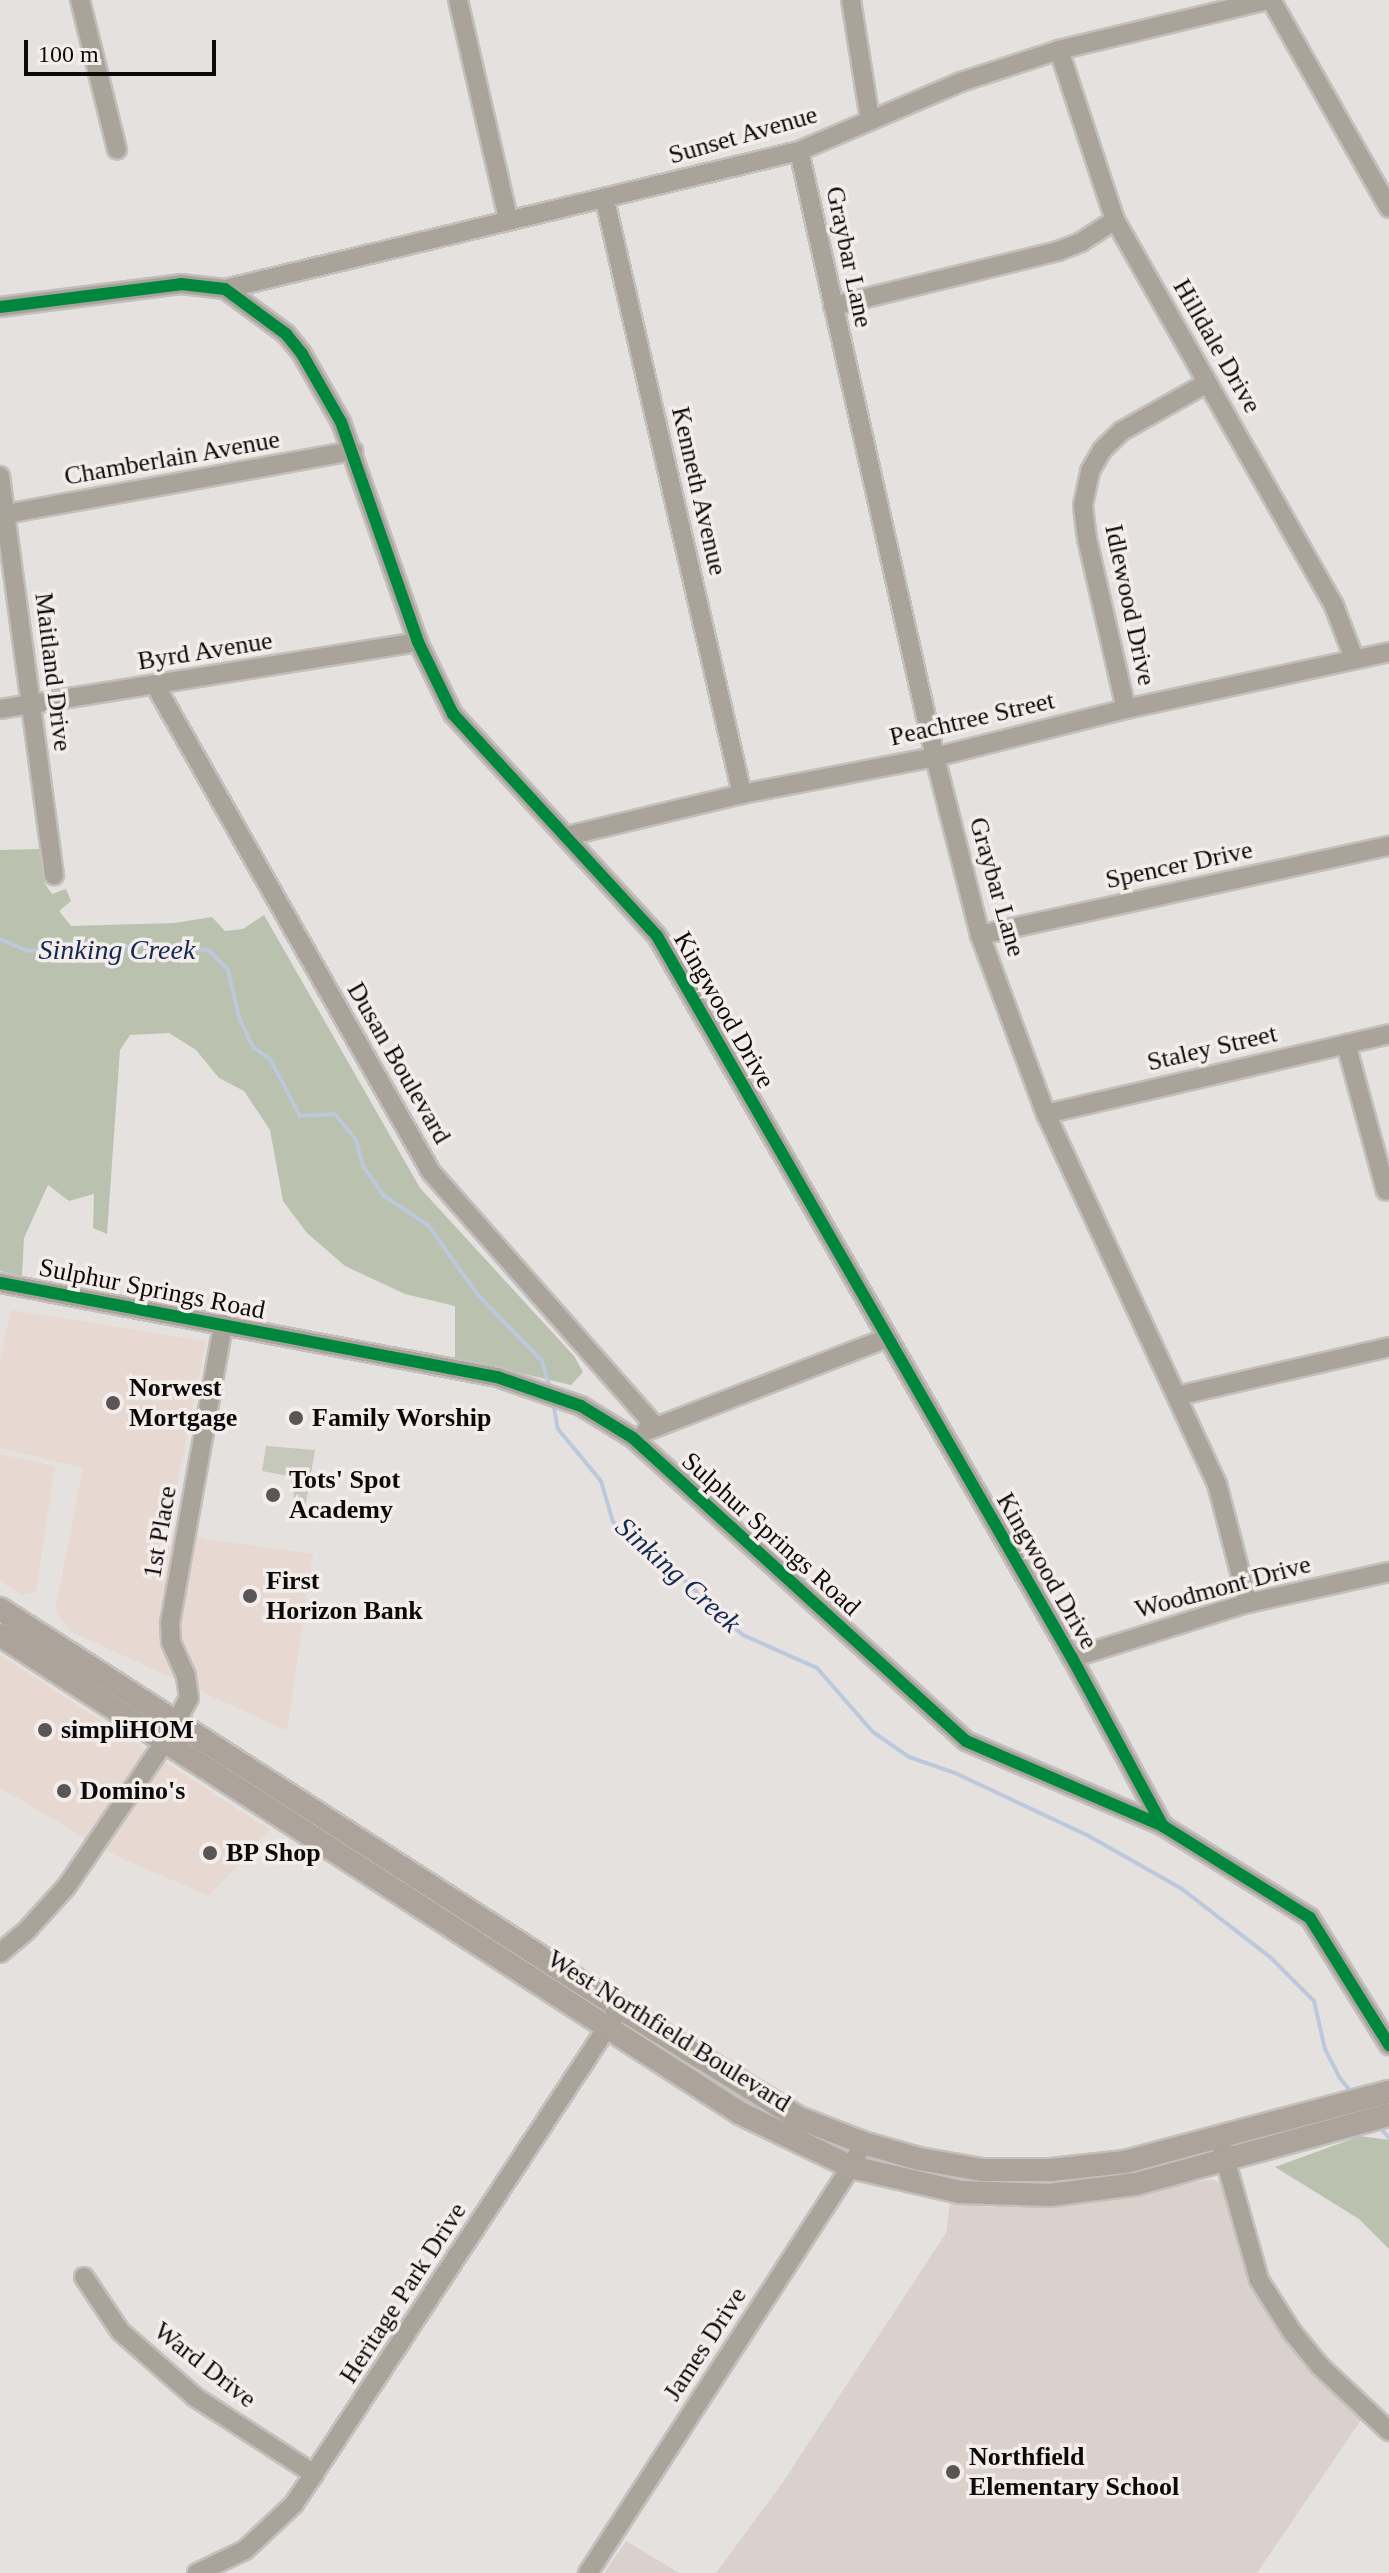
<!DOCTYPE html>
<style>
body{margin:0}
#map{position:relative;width:1389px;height:2573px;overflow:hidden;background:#e5e1df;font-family:Georgia,serif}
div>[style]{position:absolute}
.commercial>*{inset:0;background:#e7d9d1}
.built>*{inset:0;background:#dad1cd}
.green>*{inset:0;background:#c5c8bb}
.forest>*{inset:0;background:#bbc1af}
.stream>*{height:4px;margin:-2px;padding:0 2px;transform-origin:2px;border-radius:2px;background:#bcc8dc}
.roads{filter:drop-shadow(2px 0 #c2bfbe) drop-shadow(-2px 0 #c2bfbe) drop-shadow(0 2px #c2bfbe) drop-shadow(0 -2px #c2bfbe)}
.minor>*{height:18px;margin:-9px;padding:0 9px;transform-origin:9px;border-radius:9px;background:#aaa39a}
.major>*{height:22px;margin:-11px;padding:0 11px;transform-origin:11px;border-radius:11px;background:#aca49b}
.cycleway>*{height:12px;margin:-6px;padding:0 6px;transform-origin:6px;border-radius:6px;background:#00873e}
.dots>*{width:22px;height:22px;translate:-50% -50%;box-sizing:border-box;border:4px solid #f4edeb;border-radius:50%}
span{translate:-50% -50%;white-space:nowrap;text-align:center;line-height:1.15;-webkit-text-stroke:7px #f4edeb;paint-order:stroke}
.street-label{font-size:26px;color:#0d0b0a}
.poi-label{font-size:26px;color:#0d0b0a;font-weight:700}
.left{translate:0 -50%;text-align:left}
.water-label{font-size:28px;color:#132a51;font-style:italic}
.scale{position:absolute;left:24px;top:40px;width:192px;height:36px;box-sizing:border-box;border:4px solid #0d0b0a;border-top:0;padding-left:10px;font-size:24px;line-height:28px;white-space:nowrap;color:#0d0b0a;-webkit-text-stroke:6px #f4edeb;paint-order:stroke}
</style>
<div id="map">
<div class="commercial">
<div style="clip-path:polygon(11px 1310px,206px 1341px,169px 1525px,205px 1539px,313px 1554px,287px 1731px,70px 1631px,55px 1611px,83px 1468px,0 1448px,0 1360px)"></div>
<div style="clip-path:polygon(0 1454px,55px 1466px,36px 1592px,21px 1595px,0 1581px)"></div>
<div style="clip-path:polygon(0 1655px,270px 1830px,209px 1896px,116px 1856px,0 1788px)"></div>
</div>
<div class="built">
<div style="clip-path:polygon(1212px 2179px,1220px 2183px,1254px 2293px,1303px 2361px,1361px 2420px,1257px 2573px,716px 2573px,781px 2485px,946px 2233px,950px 2203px,992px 2207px,1069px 2206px)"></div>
<div style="clip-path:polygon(626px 2541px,679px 2573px,604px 2573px)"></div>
</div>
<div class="green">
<div style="clip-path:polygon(266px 1446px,315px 1450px,303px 1519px,293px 1517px,294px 1477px,262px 1471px)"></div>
</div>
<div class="forest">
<div style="clip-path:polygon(39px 849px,45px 884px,52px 894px,66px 889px,71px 901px,59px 911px,71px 926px,174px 923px,212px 917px,225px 931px,243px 929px,264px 915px,420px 1188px,574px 1356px,583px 1372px,571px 1385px,455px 1358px,455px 1306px,405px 1294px,345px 1266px,307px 1233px,283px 1201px,270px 1130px,244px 1091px,219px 1078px,196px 1050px,169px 1033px,130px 1035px,120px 1050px,107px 1234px,93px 1228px,94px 1194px,69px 1201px,48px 1185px,24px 1238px,22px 1276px,0 1271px,0 850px)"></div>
<div style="clip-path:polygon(1360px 2136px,1389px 2140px,1389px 2249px,1359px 2219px,1275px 2167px)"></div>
</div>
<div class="stream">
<div style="left:0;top:939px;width:30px;rotate:23deg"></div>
<div style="left:28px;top:951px;width:106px;rotate:-2.7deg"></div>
<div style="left:134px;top:946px;width:75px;rotate:3.1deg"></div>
<div style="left:209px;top:950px;width:28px;rotate:46deg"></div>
<div style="left:228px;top:970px;width:48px;rotate:76.8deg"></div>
<div style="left:239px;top:1017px;width:33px;rotate:65deg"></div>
<div style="left:253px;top:1047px;width:21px;rotate:35deg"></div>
<div style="left:270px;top:1059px;width:64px;rotate:62.2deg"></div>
<div style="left:300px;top:1116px;width:35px;rotate:-3deg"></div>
<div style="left:335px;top:1114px;width:33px;rotate:51deg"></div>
<div style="left:356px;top:1140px;width:27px;rotate:75deg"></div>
<div style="left:363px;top:1166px;width:35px;rotate:55deg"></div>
<div style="left:383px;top:1195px;width:54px;rotate:33.7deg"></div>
<div style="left:428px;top:1225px;width:86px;rotate:54.5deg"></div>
<div style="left:478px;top:1295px;width:92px;rotate:45.9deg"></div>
<div style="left:542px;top:1361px;width:29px;rotate:74deg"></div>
<div style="left:553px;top:1402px;width:27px;rotate:80deg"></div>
<div style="left:558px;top:1429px;width:67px;rotate:50.4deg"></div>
<div style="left:601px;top:1481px;width:43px;rotate:73.7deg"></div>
<div style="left:613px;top:1522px;width:68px;rotate:37.9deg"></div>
<div style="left:667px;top:1564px;width:104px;rotate:43.1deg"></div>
<div style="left:743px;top:1635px;width:81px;rotate:24deg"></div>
<div style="left:817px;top:1668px;width:85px;rotate:48.8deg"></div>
<div style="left:873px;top:1732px;width:44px;rotate:34.8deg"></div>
<div style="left:909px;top:1757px;width:49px;rotate:19.2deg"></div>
<div style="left:955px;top:1773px;width:146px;rotate:25.2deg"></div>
<div style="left:1087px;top:1835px;width:109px;rotate:29.6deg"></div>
<div style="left:1182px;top:1889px;width:111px;rotate:37.7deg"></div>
<div style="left:1270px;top:1957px;width:62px;rotate:45deg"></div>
<div style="left:1314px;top:2001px;width:49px;rotate:77.1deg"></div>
<div style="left:1325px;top:2049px;width:31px;rotate:63deg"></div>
<div style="left:1339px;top:2077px;width:21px;rotate:51deg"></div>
<div style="left:1378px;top:2125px;width:17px;rotate:50deg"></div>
</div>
<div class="roads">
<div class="minor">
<div style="left:80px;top:0;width:154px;rotate:76.1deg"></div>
<div style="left:458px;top:0;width:225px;rotate:77.1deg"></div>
<div style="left:851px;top:0;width:121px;rotate:81deg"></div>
<div style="left:1271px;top:0;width:239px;rotate:60.4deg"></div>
<div style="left:1059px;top:50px;width:179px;rotate:71.8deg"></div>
<div style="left:1115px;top:220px;width:444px;rotate:60.4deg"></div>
<div style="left:1334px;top:606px;width:56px;rotate:69deg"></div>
<div style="left:799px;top:151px;width:621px;rotate:77.35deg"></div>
<div style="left:935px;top:757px;width:184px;rotate:75.8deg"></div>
<div style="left:980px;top:935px;width:191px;rotate:69.8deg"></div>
<div style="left:1046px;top:1114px;width:408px;rotate:65.2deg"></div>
<div style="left:1217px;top:1484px;width:123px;rotate:75.4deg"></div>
<div style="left:605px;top:200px;width:610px;rotate:77.01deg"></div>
<div style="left:225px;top:289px;width:590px;rotate:-13.52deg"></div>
<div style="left:799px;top:151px;width:176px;rotate:-23.1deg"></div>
<div style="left:961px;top:82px;width:103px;rotate:-18.1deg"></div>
<div style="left:1059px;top:50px;width:214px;rotate:-13.5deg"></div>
<div style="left:833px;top:306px;width:232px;rotate:-13.7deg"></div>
<div style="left:1058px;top:251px;width:25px;rotate:-21deg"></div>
<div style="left:1081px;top:242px;width:40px;rotate:-32.9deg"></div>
<div style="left:0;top:307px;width:182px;rotate:-7.2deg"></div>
<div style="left:181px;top:284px;width:44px;rotate:6.5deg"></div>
<div style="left:225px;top:289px;width:76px;rotate:36.4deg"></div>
<div style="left:286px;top:334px;width:26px;rotate:51deg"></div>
<div style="left:302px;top:354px;width:78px;rotate:60.2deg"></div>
<div style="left:341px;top:422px;width:233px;rotate:70.7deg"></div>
<div style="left:418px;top:642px;width:80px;rotate:64.1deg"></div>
<div style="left:453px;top:714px;width:301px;rotate:47.4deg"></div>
<div style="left:657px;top:936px;width:833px;rotate:60.11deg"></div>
<div style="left:1072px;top:1658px;width:191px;rotate:61.6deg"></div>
<div style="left:0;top:476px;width:403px;rotate:82.3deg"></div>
<div style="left:0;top:515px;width:359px;rotate:-10.3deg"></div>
<div style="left:155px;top:685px;width:560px;rotate:60.46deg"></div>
<div style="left:431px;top:1172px;width:339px;rotate:48.6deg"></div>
<div style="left:0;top:709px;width:423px;rotate:-9.1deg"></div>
<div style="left:1126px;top:709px;width:174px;rotate:-102.9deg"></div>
<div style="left:1087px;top:539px;width:34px;rotate:-97deg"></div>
<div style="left:1083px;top:505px;width:35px;rotate:-78deg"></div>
<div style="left:1090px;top:471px;width:24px;rotate:-60deg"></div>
<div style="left:1102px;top:450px;width:28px;rotate:-44deg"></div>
<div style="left:1122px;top:431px;width:98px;rotate:-29.5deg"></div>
<div style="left:567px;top:836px;width:180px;rotate:-13.5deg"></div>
<div style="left:742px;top:794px;width:197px;rotate:-10.9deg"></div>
<div style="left:935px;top:757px;width:197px;rotate:-14.1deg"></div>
<div style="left:1126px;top:709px;width:269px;rotate:-12.2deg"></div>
<div style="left:980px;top:935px;width:419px;rotate:-12.3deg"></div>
<div style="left:1346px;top:1044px;width:152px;rotate:74.8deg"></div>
<div style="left:1046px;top:1114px;width:352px;rotate:-13.1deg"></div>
<div style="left:0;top:1283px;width:506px;rotate:10.71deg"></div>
<div style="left:497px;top:1377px;width:89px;rotate:19deg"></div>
<div style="left:581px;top:1406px;width:61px;rotate:31.6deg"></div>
<div style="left:633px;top:1438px;width:450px;rotate:42.3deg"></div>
<div style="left:966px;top:1741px;width:215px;rotate:23.3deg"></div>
<div style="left:1163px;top:1826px;width:173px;rotate:32deg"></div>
<div style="left:1310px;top:1918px;width:150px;rotate:58.1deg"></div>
<div style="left:1177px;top:1396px;width:218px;rotate:-13deg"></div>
<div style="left:646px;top:1431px;width:258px;rotate:-21.1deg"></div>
<div style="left:1072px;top:1658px;width:184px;rotate:-17.4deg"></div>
<div style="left:1248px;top:1603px;width:144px;rotate:-12.4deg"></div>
<div style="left:0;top:1953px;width:35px;rotate:-40deg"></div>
<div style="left:27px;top:1930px;width:59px;rotate:-47.7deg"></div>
<div style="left:67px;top:1886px;width:175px;rotate:-55.9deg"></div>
<div style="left:165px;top:1741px;width:49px;rotate:-60.8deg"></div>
<div style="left:189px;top:1698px;width:22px;rotate:-98deg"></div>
<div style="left:186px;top:1676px;width:37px;rotate:-114deg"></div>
<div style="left:171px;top:1642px;width:19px;rotate:-93deg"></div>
<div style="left:170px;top:1623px;width:304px;rotate:-79.9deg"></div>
<div style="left:1222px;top:2148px;width:137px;rotate:74.3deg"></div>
<div style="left:1259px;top:2280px;width:62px;rotate:57.6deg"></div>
<div style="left:1292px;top:2332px;width:44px;rotate:50.5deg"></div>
<div style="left:1320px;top:2366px;width:95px;rotate:43.3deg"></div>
<div style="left:84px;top:2277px;width:65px;rotate:56.3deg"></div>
<div style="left:120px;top:2331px;width:56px;rotate:41.4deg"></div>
<div style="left:162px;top:2368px;width:44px;rotate:41.3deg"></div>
<div style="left:195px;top:2397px;width:142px;rotate:32.9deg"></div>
<div style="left:197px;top:2573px;width:53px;rotate:-25.6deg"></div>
<div style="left:245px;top:2550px;width:67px;rotate:-43.2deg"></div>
<div style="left:294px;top:2504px;width:583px;rotate:-56.69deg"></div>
<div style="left:588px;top:2573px;width:484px;rotate:-57.1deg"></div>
<div style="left:851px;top:2167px;width:27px;rotate:-63deg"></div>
</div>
<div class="major">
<div style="left:0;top:1609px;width:737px;rotate:32.76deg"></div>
<div style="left:620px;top:2008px;width:210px;rotate:31.6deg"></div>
<div style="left:799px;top:2118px;width:69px;rotate:21.3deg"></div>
<div style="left:863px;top:2143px;width:58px;rotate:15.9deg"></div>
<div style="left:919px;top:2159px;width:64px;rotate:9.9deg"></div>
<div style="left:982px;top:2170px;width:69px"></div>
<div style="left:1051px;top:2170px;width:74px;rotate:-6.2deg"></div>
<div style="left:1125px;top:2162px;width:273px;rotate:-14.9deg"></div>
<div style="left:0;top:1635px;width:881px;rotate:32.86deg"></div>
<div style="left:740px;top:2113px;width:123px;rotate:25.9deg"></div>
<div style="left:851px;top:2167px;width:112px;rotate:12.9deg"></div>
<div style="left:960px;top:2192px;width:90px;rotate:1.9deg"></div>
<div style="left:1050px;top:2195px;width:87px;rotate:-7.3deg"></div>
<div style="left:1136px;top:2184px;width:262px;rotate:-15.3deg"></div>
</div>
</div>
<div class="cycleway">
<div style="left:0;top:307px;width:182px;rotate:-7.2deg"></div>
<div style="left:181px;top:284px;width:44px;rotate:6.5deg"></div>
<div style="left:225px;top:289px;width:76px;rotate:36.4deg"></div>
<div style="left:286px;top:334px;width:26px;rotate:51deg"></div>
<div style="left:302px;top:354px;width:78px;rotate:60.2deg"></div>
<div style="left:341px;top:422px;width:233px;rotate:70.7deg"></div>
<div style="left:418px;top:642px;width:80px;rotate:64.1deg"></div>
<div style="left:453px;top:714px;width:301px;rotate:47.4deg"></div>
<div style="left:657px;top:936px;width:833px;rotate:60.11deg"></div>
<div style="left:1072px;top:1658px;width:191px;rotate:61.6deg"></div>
<div style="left:0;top:1283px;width:506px;rotate:10.71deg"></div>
<div style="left:497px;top:1377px;width:89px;rotate:19deg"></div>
<div style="left:581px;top:1406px;width:61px;rotate:31.6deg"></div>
<div style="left:633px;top:1438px;width:450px;rotate:42.3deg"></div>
<div style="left:966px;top:1741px;width:215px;rotate:23.3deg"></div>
<div style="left:1163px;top:1826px;width:173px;rotate:32deg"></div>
<div style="left:1310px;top:1918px;width:150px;rotate:58.1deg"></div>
</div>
<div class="dots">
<div style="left:113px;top:1403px;background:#595655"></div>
<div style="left:296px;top:1418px;background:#595655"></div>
<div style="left:273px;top:1495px;background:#595655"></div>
<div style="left:250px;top:1596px;background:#595655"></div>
<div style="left:45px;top:1730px;background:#595655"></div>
<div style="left:64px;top:1791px;background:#595655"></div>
<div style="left:210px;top:1853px;background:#595655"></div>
<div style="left:953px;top:2472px;background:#595655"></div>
</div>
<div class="street-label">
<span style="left:743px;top:135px;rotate:-16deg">Sunset Avenue</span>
<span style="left:849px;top:257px;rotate:78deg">Graybar Lane</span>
<span style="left:1217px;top:346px;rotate:60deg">Hilldale Drive</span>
<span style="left:172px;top:458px;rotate:-10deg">Chamberlain Avenue</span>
<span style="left:699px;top:491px;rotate:77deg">Kenneth Avenue</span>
<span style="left:1130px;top:605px;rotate:78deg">Idlewood Drive</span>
<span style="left:205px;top:651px;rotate:-9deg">Byrd Avenue</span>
<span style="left:53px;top:672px;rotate:83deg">Maitland Drive</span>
<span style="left:972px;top:719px;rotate:-13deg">Peachtree Street</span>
<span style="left:1179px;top:865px;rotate:-12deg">Spencer Drive</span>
<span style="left:997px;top:887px;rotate:74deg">Graybar Lane</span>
<span style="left:724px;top:1010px;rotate:60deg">Kingwood Drive</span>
<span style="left:1212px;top:1048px;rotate:-13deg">Staley Street</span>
<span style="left:399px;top:1063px;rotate:60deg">Dusan Boulevard</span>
<span style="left:152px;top:1289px;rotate:11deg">Sulphur Springs Road</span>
<span style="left:160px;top:1532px;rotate:-80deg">1st Place</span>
<span style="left:771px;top:1534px;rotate:42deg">Sulphur Springs Road</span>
<span style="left:1047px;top:1571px;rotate:60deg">Kingwood Drive</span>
<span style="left:1223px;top:1587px;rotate:-15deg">Woodmont Drive</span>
<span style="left:669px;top:2031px;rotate:32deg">West Northfield Boulevard</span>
<span style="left:403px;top:2293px;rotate:-57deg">Heritage Park Drive</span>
<span style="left:705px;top:2344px;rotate:-57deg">James Drive</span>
<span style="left:205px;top:2365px;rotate:38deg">Ward Drive</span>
</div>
<div class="poi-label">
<span class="left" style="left:129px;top:1403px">Norwest<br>Mortgage</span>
<span class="left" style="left:312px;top:1418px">Family Worship</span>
<span class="left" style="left:289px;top:1495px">Tots' Spot<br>Academy</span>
<span class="left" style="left:266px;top:1596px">First<br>Horizon Bank</span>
<span class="left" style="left:61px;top:1730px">simpliHOM</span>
<span class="left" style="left:80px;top:1791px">Domino's</span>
<span class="left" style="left:226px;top:1853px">BP Shop</span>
<span class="left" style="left:969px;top:2472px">Northfield<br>Elementary School</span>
</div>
<div class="water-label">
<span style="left:117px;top:950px">Sinking Creek</span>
<span style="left:678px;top:1575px;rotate:42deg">Sinking Creek</span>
</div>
<div class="scale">100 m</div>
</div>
